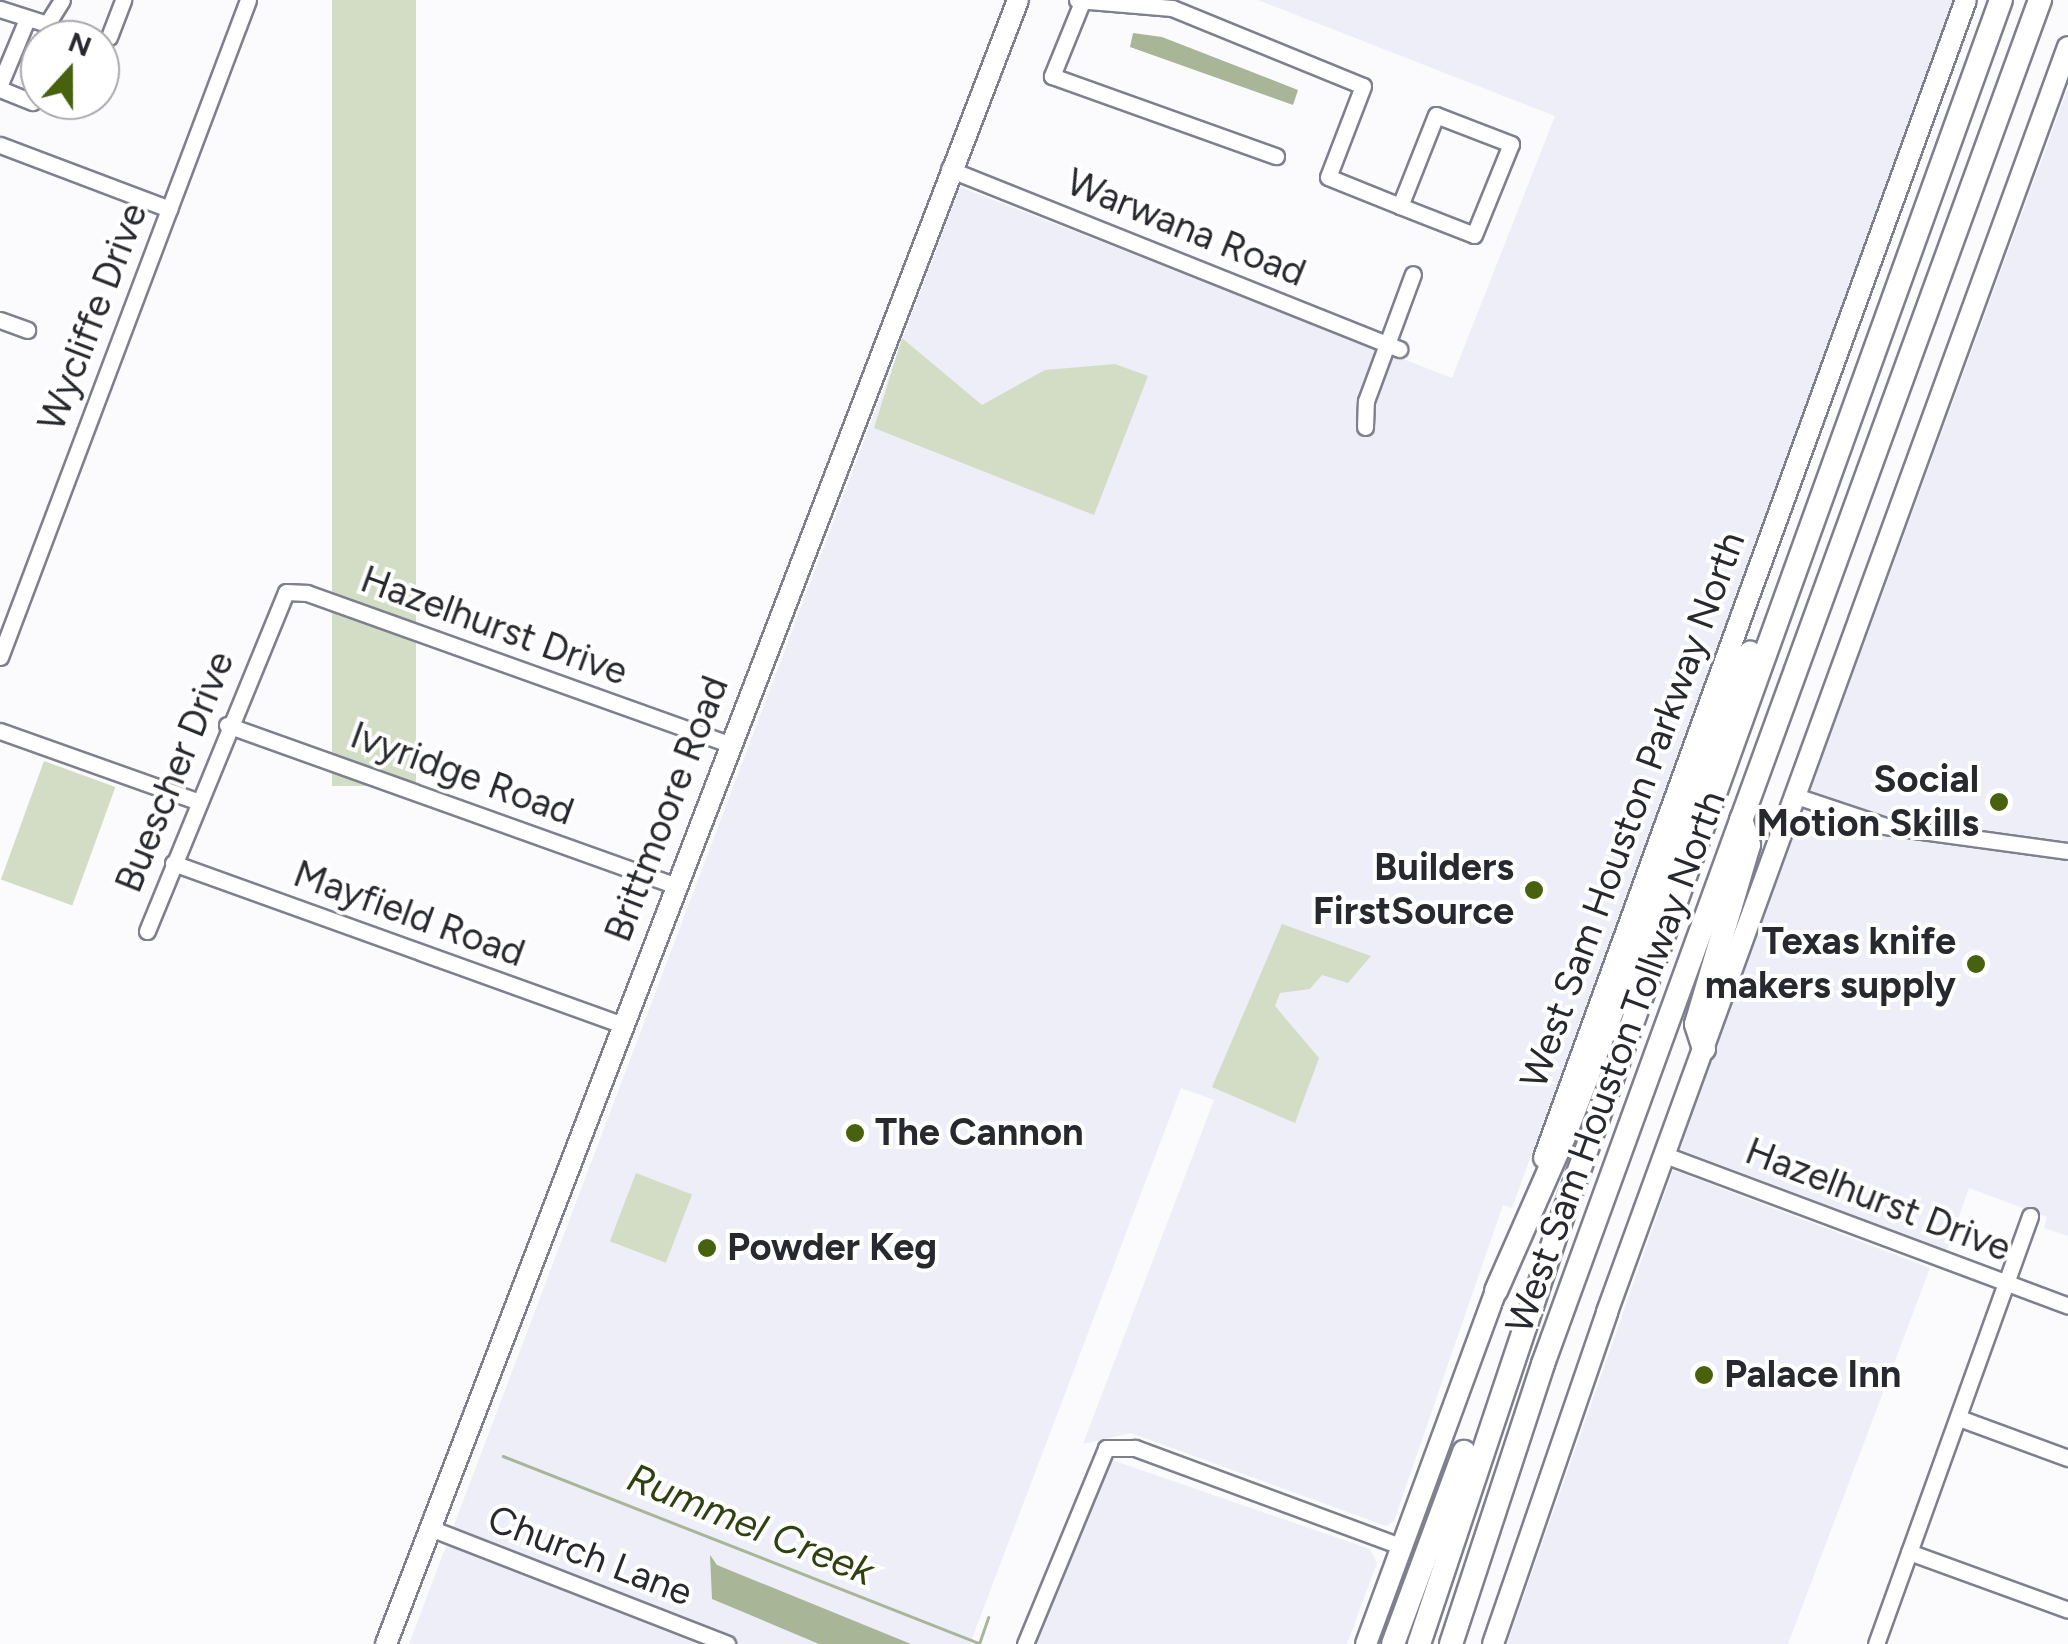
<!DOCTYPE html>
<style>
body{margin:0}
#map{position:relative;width:2068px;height:1644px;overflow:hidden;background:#fbfbfe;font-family:Figtree,sans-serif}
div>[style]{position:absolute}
.built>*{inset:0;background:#edeef7}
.green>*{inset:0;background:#d3ddc5;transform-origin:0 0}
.water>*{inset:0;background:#a8b597}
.stream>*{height:2.5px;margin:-1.25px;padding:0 1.25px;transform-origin:1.25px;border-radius:1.25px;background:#a8b597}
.roads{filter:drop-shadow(2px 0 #7f808e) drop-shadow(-2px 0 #7f808e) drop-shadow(0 2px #7f808e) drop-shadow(0 -2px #7f808e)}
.minor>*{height:15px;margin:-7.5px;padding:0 7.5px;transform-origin:7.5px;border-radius:7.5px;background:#fff}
.major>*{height:20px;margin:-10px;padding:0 10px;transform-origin:10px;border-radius:10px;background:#fff}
.highway>*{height:22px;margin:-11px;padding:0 11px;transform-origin:11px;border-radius:11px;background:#fff}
.dots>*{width:28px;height:28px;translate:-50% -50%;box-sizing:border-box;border:5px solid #fff;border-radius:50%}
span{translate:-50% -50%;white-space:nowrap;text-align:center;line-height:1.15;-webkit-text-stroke:8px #fff;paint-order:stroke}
.street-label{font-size:38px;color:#28292f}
.poi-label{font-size:38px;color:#28292f;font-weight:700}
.right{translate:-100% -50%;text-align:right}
.left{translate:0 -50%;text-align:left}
.water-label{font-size:40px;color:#304111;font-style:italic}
.north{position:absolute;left:20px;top:20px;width:100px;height:100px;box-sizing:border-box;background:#fff;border:2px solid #a9a9ac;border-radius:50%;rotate:21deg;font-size:28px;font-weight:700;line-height:40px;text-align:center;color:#28292f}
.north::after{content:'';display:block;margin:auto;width:35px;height:45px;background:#48610f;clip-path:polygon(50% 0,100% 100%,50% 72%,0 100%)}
</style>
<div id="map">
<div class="built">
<div style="clip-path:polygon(1258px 0,1953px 0,1512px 1208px,1503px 1205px,1394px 1521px,1386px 1526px,1131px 1433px,1083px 1444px,1214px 1100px,1181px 1088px,970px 1644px,409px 1644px,960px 187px,1452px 378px,1555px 116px)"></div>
<div style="clip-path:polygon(2068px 88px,2068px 1236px,2044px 1228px,2047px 1217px,1969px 1188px,1947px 1250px,1679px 1149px)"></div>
<div style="clip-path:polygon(1673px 1170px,1930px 1268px,1788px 1644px,1507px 1644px)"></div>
<div style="clip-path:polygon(1112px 1460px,1370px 1549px,1377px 1563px,1347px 1644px,1036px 1644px,1103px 1466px)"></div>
</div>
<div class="green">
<div style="left:332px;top:0;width:84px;height:786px"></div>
<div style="clip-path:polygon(902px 338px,982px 405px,1045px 370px,1115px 364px,1148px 376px,1094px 515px,874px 428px)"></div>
<div style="left:44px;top:761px;width:76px;height:126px;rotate:20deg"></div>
<div style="clip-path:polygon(1282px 924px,1371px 956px,1348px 983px,1322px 975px,1310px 989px,1280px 993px,1275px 1006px,1319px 1058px,1295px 1123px,1212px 1087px)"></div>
<div style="left:636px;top:1173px;width:60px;height:73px;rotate:21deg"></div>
</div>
<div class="water">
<div style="clip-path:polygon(1133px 33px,1162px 37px,1298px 90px,1293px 105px,1130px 47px)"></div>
<div style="clip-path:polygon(710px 1555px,717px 1565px,911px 1644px,819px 1644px,712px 1599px)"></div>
</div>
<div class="stream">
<div style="left:503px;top:1456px;width:511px;rotate:21.45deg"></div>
<div style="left:979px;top:1644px;width:28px;rotate:-71deg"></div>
</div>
<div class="roads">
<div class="minor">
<div style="left:1077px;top:0;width:95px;rotate:4.8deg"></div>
<div style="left:1172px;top:8px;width:206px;rotate:22.2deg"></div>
<div style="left:1363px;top:86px;width:97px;rotate:111deg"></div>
<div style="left:1328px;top:177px;width:78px;rotate:21.9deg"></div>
<div style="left:1400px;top:206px;width:79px;rotate:21.4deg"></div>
<div style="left:1474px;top:235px;width:98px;rotate:-67.9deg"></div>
<div style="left:1511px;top:144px;width:80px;rotate:-158.9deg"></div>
<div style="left:1436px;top:115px;width:98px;rotate:111.6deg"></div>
<div style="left:1082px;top:2px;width:80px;rotate:112.1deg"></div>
<div style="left:1052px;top:76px;width:238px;rotate:19.7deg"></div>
<div style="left:0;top:9px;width:49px;rotate:17.7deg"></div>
<div style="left:47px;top:24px;width:28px;rotate:-58deg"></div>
<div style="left:109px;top:37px;width:40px;rotate:-69deg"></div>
<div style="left:0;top:84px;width:70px;rotate:-67.4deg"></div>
<div style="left:0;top:89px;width:35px;rotate:22deg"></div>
<div style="left:0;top:145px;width:181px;rotate:20.7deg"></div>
<div style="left:949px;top:169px;width:485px;rotate:21.8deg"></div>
<div style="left:0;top:320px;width:29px;rotate:20deg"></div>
<div style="left:1365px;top:427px;width:26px;rotate:-88deg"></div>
<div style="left:1366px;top:401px;width:135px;rotate:-69.7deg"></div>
<div style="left:0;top:657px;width:702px;rotate:-69.32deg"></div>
<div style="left:227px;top:725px;width:476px;rotate:19.7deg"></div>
<div style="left:0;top:731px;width:209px;rotate:19.6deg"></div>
<div style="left:1796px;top:796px;width:94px;rotate:18.6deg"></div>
<div style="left:1885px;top:826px;width:185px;rotate:7.8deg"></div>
<div style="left:173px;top:863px;width:477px;rotate:19.8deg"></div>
<div style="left:147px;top:931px;width:366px;rotate:-67.7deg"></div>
<div style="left:286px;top:592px;width:21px;rotate:3deg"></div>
<div style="left:307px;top:593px;width:448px;rotate:19.7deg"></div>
<div style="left:1665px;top:1155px;width:430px;rotate:20.5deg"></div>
<div style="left:1959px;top:1418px;width:116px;rotate:20.2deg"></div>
<div style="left:430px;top:1528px;width:319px;rotate:21.3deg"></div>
<div style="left:1909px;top:1552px;width:169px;rotate:20deg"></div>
<div style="left:1025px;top:1644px;width:212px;rotate:-67.5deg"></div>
<div style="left:1106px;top:1448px;width:29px"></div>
<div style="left:1135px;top:1448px;width:286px;rotate:20.3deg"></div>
<div style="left:1876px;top:1644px;width:455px;rotate:-70.2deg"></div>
</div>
<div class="major">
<div style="left:1544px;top:1158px;width:1232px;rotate:-69.98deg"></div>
<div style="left:386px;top:1644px;width:1761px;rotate:-68.97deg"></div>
<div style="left:1366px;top:1644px;width:388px;rotate:-69.8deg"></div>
<div style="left:1493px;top:1644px;width:351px;rotate:-71deg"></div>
<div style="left:1607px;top:1312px;width:1346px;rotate:-69.98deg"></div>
</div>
<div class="highway">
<div style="left:1704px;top:1049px;width:26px;rotate:-108deg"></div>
<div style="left:1696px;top:1024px;width:187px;rotate:-73.5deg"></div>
<div style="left:1749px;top:845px;width:27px;rotate:-107deg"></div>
<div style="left:1496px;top:1291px;width:168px;rotate:-66.2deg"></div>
<div style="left:1564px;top:1137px;width:519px;rotate:-68.98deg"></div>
<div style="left:1393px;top:1644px;width:205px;rotate:-69.7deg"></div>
<div style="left:1419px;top:1644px;width:438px;rotate:-71.5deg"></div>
<div style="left:1558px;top:1229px;width:1306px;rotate:-70.18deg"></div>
<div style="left:1451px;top:1644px;width:295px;rotate:-71.8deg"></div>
<div style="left:1543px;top:1364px;width:1452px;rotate:-69.98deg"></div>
</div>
</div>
<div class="dots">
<div style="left:1999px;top:802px;background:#48610f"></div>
<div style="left:1534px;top:890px;background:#48610f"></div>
<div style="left:1976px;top:964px;background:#48610f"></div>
<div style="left:855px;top:1133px;background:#48610f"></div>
<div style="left:707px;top:1248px;background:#48610f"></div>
<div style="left:1704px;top:1375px;background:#48610f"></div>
</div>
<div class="street-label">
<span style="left:1186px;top:228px;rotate:22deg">Warwana Road</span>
<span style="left:93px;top:317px;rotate:-69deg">Wycliffe Drive</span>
<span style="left:494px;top:626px;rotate:20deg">Hazelhurst Drive</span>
<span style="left:175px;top:772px;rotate:-68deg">Buescher Drive</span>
<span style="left:462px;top:774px;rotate:20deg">Ivyridge Road</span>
<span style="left:667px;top:809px;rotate:-69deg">Brittmoore Road</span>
<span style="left:1633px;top:810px;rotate:-70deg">West Sam Houston Parkway North</span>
<span style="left:409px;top:914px;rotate:20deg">Mayfield Road</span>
<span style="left:1616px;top:1062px;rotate:-70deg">West Sam Houston Tollway North</span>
<span style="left:1878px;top:1200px;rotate:21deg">Hazelhurst Drive</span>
<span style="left:590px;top:1556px;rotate:21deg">Church Lane</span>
</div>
<div class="poi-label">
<span class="right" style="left:1979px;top:802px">Social<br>Motion Skills</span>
<span class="right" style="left:1514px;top:890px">Builders<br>FirstSource</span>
<span class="right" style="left:1956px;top:964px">Texas knife<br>makers supply</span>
<span class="left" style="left:875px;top:1133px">The Cannon</span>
<span class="left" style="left:727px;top:1248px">Powder Keg</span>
<span class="left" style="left:1724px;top:1375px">Palace Inn</span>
</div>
<div class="water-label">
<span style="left:751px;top:1524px;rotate:22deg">Rummel Creek</span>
</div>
<div class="north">N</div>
</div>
